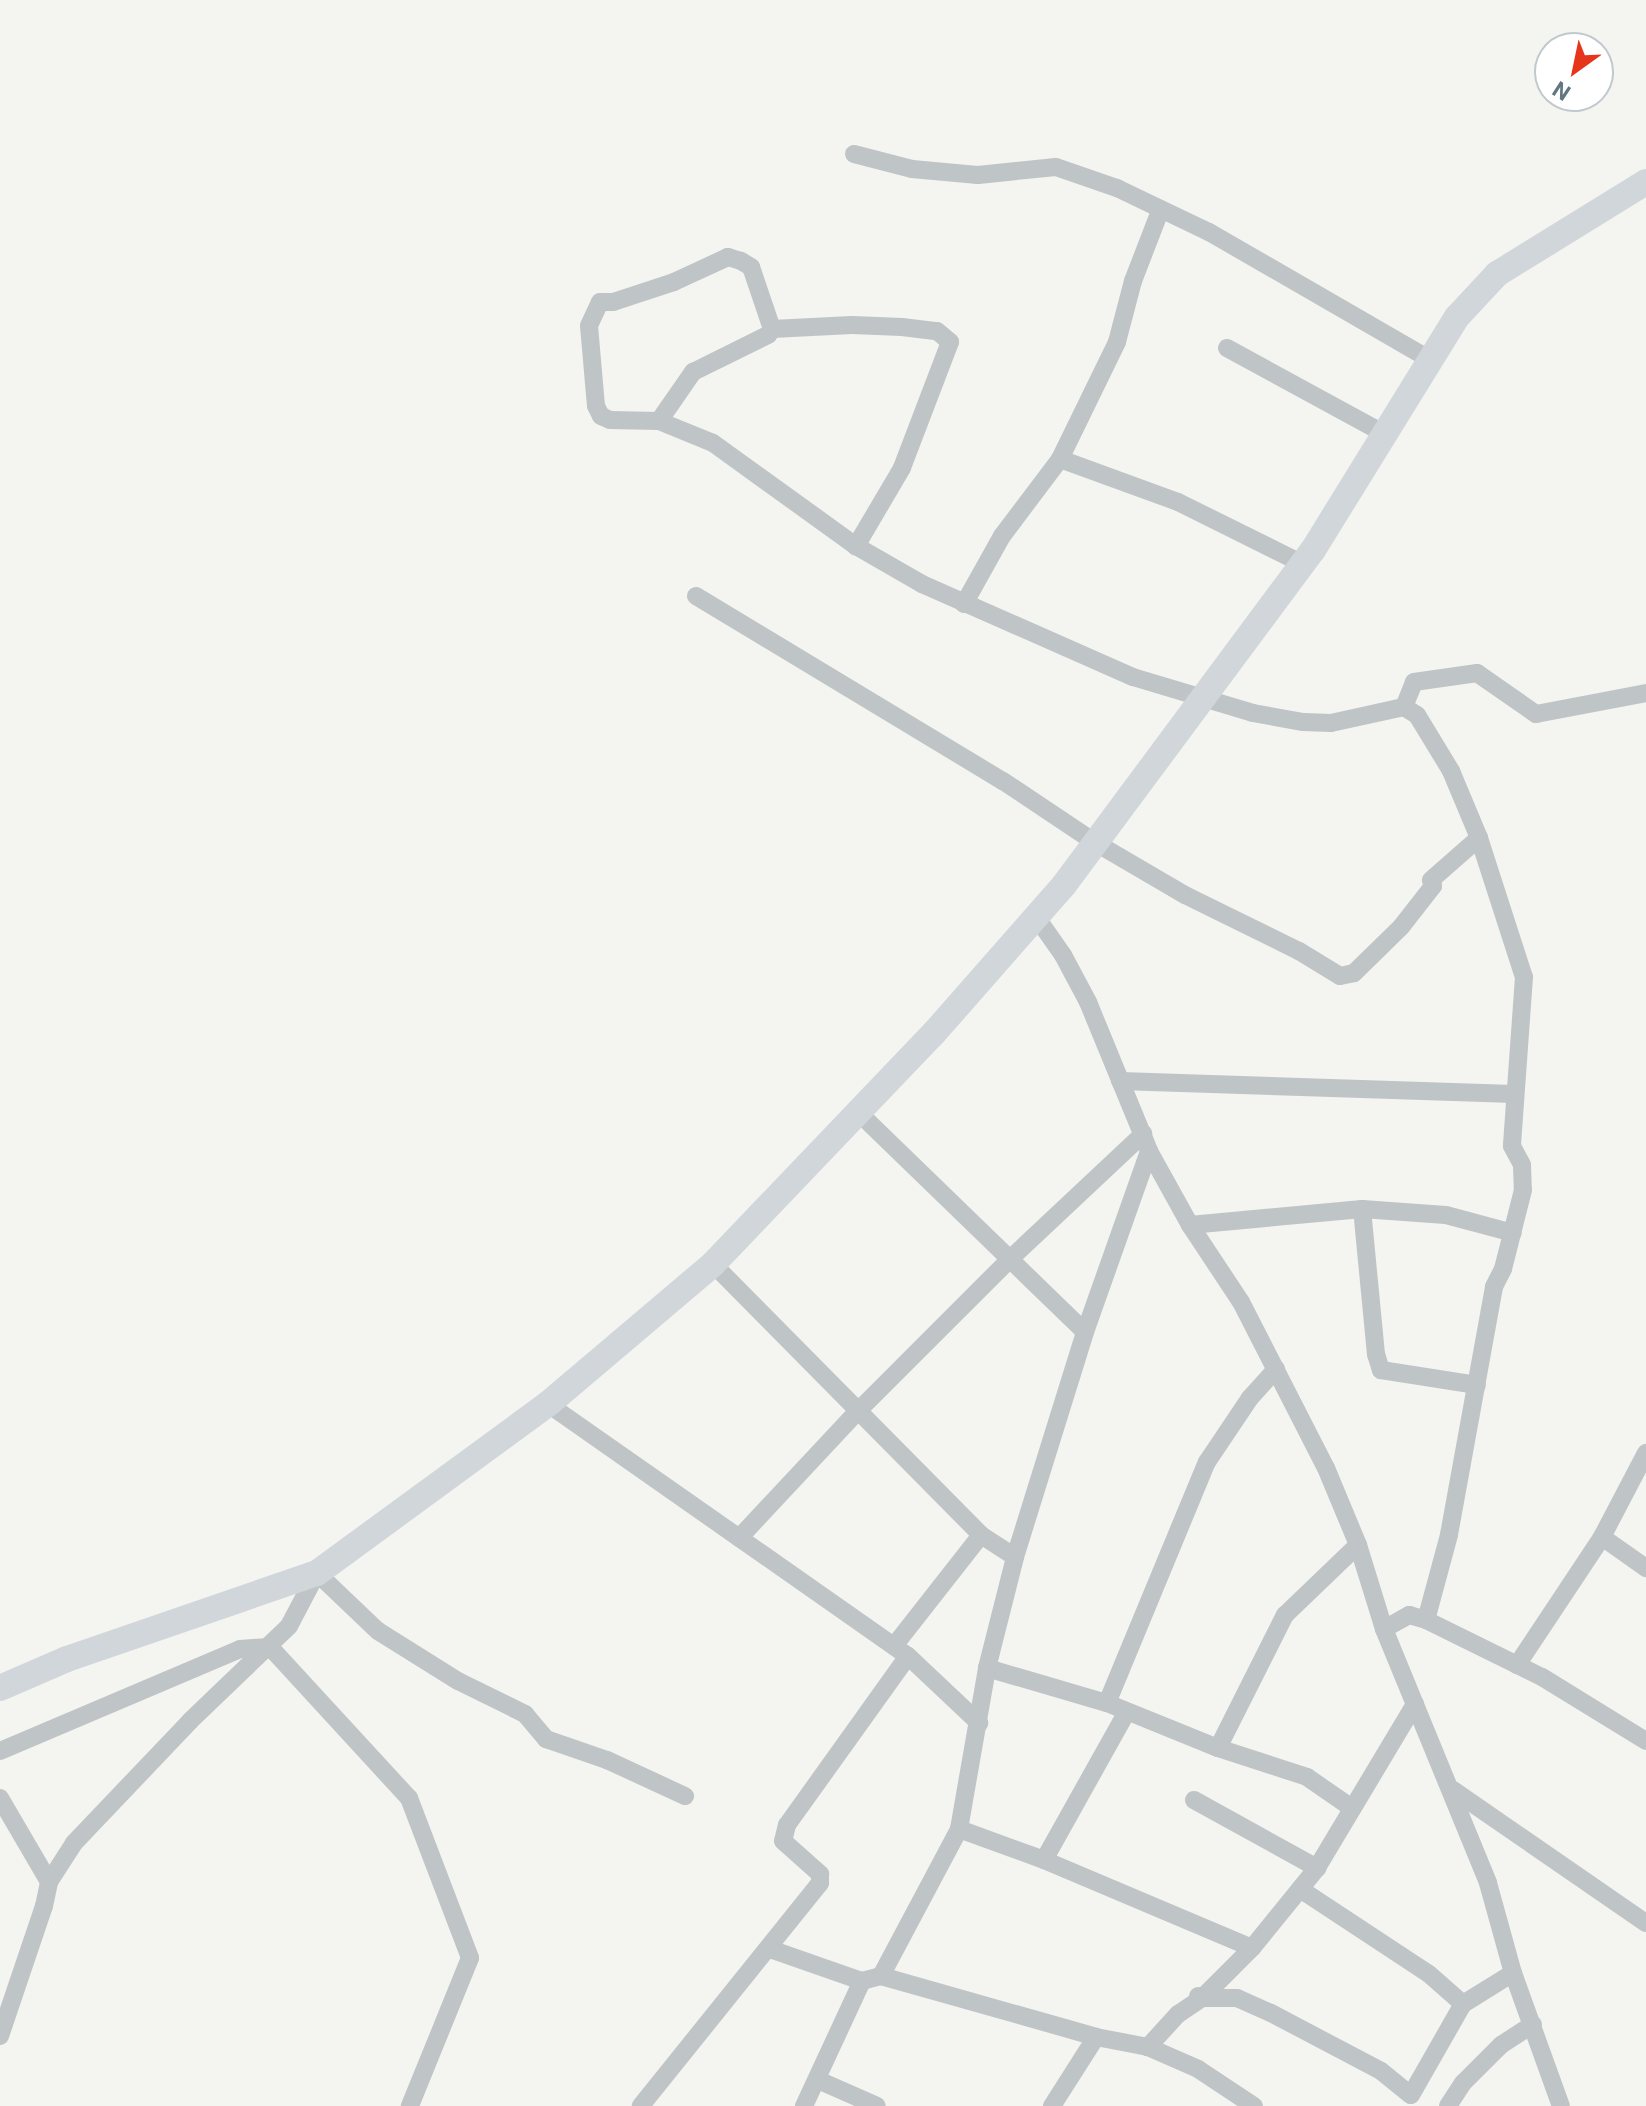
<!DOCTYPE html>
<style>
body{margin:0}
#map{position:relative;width:1646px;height:2106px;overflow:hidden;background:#f4f4f0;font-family:Roboto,sans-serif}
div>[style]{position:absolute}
.street>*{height:18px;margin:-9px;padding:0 9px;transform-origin:9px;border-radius:9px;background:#bfc4c6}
.secondary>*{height:26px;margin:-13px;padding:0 13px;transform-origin:13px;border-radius:13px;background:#d0d6da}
span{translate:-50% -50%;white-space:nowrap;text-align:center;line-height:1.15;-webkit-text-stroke:8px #fff;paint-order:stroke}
.north{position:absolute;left:1534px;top:32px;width:80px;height:80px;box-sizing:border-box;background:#fff;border:2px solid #c0c9cd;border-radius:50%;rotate:213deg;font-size:22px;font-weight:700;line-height:32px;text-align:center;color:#627782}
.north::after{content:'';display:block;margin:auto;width:28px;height:36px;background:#e7351c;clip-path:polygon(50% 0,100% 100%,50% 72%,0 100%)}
</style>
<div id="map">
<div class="street">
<div style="left:854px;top:154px;width:60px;rotate:14.5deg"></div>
<div style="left:912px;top:169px;width:66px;rotate:5.2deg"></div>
<div style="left:978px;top:175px;width:78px;rotate:-5.9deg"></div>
<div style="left:1056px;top:167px;width:65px;rotate:19deg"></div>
<div style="left:1117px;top:188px;width:102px;rotate:25.6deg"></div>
<div style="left:1209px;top:232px;width:254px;rotate:30deg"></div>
<div style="left:772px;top:329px;width:80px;rotate:-2.9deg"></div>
<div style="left:852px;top:325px;width:50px;rotate:2.3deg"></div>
<div style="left:902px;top:327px;width:35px;rotate:7deg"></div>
<div style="left:937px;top:331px;width:17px;rotate:40deg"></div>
<div style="left:950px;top:342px;width:135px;rotate:110.9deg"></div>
<div style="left:902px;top:468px;width:91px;rotate:120.5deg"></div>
<div style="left:1227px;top:348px;width:180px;rotate:28.6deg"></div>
<div style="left:659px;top:421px;width:60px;rotate:-55.2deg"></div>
<div style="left:693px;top:372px;width:84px;rotate:-26.3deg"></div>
<div style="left:768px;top:335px;width:7px;rotate:-56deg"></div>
<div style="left:772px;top:329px;width:65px;rotate:-108.7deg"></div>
<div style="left:751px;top:267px;width:12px;rotate:-149deg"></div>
<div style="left:741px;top:261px;width:14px;rotate:-163deg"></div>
<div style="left:728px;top:257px;width:60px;rotate:155.2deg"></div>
<div style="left:674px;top:282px;width:64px;rotate:161.8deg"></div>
<div style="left:613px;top:302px;width:13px;rotate:180deg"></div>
<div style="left:600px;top:302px;width:26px;rotate:115deg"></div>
<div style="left:589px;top:326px;width:80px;rotate:85deg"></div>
<div style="left:596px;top:406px;width:11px;rotate:63deg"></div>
<div style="left:601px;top:416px;width:10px;rotate:24deg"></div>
<div style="left:610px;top:420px;width:49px;rotate:1.2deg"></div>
<div style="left:659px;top:421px;width:58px;rotate:22.2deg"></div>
<div style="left:713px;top:443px;width:176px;rotate:35.8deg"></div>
<div style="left:856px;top:546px;width:76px;rotate:29.9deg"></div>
<div style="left:922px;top:584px;width:231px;rotate:23.8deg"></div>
<div style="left:1133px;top:677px;width:125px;rotate:16.7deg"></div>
<div style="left:1253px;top:713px;width:51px;rotate:10.2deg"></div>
<div style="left:1303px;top:722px;width:28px;rotate:2deg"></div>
<div style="left:1331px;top:723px;width:75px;rotate:-12.4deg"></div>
<div style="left:1404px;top:707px;width:15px;rotate:32deg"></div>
<div style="left:1417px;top:715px;width:66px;rotate:58.7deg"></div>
<div style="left:1451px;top:771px;width:73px;rotate:67.3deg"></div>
<div style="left:1060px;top:459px;width:130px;rotate:-64deg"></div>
<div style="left:1117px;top:342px;width:63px;rotate:-75.3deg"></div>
<div style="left:1133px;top:281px;width:75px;rotate:-68.9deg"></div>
<div style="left:696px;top:596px;width:358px;rotate:31.1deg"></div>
<div style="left:1003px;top:781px;width:112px;rotate:33.7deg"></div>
<div style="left:1096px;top:843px;width:103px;rotate:30.3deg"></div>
<div style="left:1185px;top:895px;width:127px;rotate:26.2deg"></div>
<div style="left:1299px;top:951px;width:48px;rotate:31.4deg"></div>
<div style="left:1340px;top:976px;width:14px;rotate:-12deg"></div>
<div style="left:1354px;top:973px;width:66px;rotate:-44.4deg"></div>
<div style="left:1401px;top:927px;width:52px;rotate:-52deg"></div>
<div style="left:1433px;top:886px;width:6px;rotate:-108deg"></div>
<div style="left:1431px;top:880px;width:64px;rotate:-41.2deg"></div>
<div style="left:1479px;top:838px;width:146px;rotate:72.1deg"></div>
<div style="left:1524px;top:977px;width:169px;rotate:94.1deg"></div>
<div style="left:1512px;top:1146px;width:21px;rotate:62deg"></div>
<div style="left:1522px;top:1165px;width:25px;rotate:88deg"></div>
<div style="left:1523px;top:1190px;width:81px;rotate:104.2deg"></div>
<div style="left:1503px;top:1269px;width:20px;rotate:117deg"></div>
<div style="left:1494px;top:1287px;width:252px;rotate:100.3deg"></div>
<div style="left:1449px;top:1535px;width:88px;rotate:105.1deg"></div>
<div style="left:964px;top:604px;width:78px;rotate:-60.8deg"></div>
<div style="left:1002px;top:536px;width:96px;rotate:-53deg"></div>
<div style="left:1060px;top:459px;width:126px;rotate:20deg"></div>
<div style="left:1178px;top:502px;width:140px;rotate:26.4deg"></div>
<div style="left:1404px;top:707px;width:27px;rotate:-68deg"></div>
<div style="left:1414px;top:682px;width:64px;rotate:-8.1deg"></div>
<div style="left:1477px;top:673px;width:72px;rotate:34.8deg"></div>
<div style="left:1536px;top:714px;width:112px;rotate:-10.8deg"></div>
<div style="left:1037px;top:918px;width:45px;rotate:54.9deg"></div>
<div style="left:1063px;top:955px;width:53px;rotate:62deg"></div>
<div style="left:1088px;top:1002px;width:161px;rotate:67.7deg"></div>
<div style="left:1149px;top:1151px;width:85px;rotate:61deg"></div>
<div style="left:1190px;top:1225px;width:92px;rotate:56.5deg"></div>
<div style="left:1241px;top:1302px;width:186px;rotate:62.9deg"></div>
<div style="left:1326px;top:1468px;width:83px;rotate:67.4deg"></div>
<div style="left:1358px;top:1545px;width:88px;rotate:72.8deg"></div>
<div style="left:1384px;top:1629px;width:274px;rotate:67.7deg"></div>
<div style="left:1488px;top:1883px;width:93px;rotate:74.5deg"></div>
<div style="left:1513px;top:1973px;width:141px;rotate:70.2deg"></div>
<div style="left:1120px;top:1081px;width:394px;rotate:1.9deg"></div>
<div style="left:858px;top:1112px;width:316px;rotate:44.1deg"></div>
<div style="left:1362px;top:1209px;width:84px;rotate:4.1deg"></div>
<div style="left:1446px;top:1215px;width:69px;rotate:15deg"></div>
<div style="left:1190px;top:1225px;width:173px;rotate:-5.3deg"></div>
<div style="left:1362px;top:1209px;width:146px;rotate:84.5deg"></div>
<div style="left:1376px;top:1354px;width:17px;rotate:73deg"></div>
<div style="left:1381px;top:1370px;width:97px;rotate:8.9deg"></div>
<div style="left:713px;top:1264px;width:381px;rotate:45.3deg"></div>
<div style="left:981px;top:1535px;width:40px;rotate:32.9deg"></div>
<div style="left:548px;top:1404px;width:439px;rotate:35deg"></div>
<div style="left:908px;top:1656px;width:208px;rotate:125.6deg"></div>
<div style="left:787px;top:1825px;width:16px;rotate:104deg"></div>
<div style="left:783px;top:1841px;width:50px;rotate:41.7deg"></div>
<div style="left:820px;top:1874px;width:9px;rotate:90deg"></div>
<div style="left:820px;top:1883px;width:286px;rotate:128.8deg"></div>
<div style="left:1602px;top:1537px;width:54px;rotate:35.2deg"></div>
<div style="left:739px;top:1538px;width:173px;rotate:-46.9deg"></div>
<div style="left:857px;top:1412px;width:216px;rotate:-45deg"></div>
<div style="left:1010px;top:1259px;width:183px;rotate:-43.2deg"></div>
<div style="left:1384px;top:1629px;width:29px;rotate:-29deg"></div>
<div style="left:1409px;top:1615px;width:18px;rotate:16deg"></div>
<div style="left:1426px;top:1620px;width:129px;rotate:26.2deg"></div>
<div style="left:1542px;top:1677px;width:122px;rotate:31.6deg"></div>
<div style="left:894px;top:1646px;width:141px;rotate:-51.9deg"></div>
<div style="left:908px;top:1656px;width:98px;rotate:43.3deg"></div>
<div style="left:1517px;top:1665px;width:154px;rotate:-56.4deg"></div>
<div style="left:1602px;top:1537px;width:95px;rotate:-62.4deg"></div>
<div style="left:987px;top:1668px;width:125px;rotate:16.3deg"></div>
<div style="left:1107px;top:1703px;width:120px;rotate:22.1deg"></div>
<div style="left:1218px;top:1748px;width:149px;rotate:-63.3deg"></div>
<div style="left:1285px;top:1615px;width:101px;rotate:-43.8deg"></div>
<div style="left:1107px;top:1703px;width:261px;rotate:-67.5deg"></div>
<div style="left:1207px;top:1462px;width:77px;rotate:-56.1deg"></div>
<div style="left:1250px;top:1398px;width:39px;rotate:-48deg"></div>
<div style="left:1415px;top:1704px;width:191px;rotate:120.9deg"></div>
<div style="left:1317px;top:1868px;width:103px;rotate:129.1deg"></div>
<div style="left:1252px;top:1948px;width:71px;rotate:135deg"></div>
<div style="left:1202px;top:1998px;width:35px"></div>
<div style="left:1237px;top:1998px;width:37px;rotate:24deg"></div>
<div style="left:1271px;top:2013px;width:124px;rotate:27.8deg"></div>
<div style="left:1381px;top:2071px;width:38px;rotate:39deg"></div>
<div style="left:1411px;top:2095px;width:105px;rotate:-60.3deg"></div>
<div style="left:1463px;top:2004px;width:59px;rotate:-31.8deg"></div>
<div style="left:1218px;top:1748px;width:94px;rotate:18deg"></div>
<div style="left:1307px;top:1777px;width:55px;rotate:34.6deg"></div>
<div style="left:0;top:1751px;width:261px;rotate:-23deg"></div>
<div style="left:240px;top:1649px;width:30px;rotate:-4deg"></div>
<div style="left:270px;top:1647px;width:205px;rotate:47.4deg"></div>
<div style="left:409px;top:1798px;width:171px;rotate:69.1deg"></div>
<div style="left:470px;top:1958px;width:160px;rotate:112.1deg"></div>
<div style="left:1453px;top:1790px;width:234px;rotate:34.6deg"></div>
<div style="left:0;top:1798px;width:97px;rotate:59.7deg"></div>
<div style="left:1194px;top:1800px;width:141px;rotate:28.9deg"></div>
<div style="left:959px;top:1829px;width:90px;rotate:20deg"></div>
<div style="left:1044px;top:1860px;width:226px;rotate:22.9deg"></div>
<div style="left:1044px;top:1860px;width:168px;rotate:-60.8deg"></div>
<div style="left:1300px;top:1889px;width:154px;rotate:33.4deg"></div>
<div style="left:1429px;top:1974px;width:45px;rotate:41.4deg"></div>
<div style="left:770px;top:1949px;width:97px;rotate:19.2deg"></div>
<div style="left:881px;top:1976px;width:223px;rotate:15.8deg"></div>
<div style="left:1096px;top:2037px;width:53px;rotate:10.9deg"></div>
<div style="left:1198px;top:1996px;width:4px;rotate:27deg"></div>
<div style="left:1202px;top:1998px;width:29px;rotate:146deg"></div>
<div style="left:1178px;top:2014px;width:45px;rotate:132.3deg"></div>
<div style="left:1148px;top:2047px;width:55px;rotate:23.7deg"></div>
<div style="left:1198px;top:2069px;width:67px;rotate:33.5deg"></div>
<div style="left:0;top:2036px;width:137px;rotate:-71.3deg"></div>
<div style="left:44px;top:1906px;width:25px;rotate:-78deg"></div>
<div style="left:49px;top:1882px;width:46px;rotate:-57.3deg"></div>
<div style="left:74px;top:1843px;width:168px;rotate:-46.4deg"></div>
<div style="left:190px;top:1721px;width:137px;rotate:-43.8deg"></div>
<div style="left:289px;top:1626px;width:60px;rotate:-62.2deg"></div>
<div style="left:317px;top:1573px;width:84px;rotate:43.6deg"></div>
<div style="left:378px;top:1631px;width:94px;rotate:32deg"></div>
<div style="left:458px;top:1681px;width:75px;rotate:26.2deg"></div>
<div style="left:525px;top:1714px;width:33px;rotate:50deg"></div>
<div style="left:546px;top:1739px;width:65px;rotate:19deg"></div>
<div style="left:607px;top:1760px;width:86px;rotate:24.8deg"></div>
<div style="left:818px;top:2080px;width:64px;rotate:23.8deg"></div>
<div style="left:804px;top:2106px;width:138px;rotate:-65.1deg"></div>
<div style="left:862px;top:1981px;width:20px;rotate:-15deg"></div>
<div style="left:881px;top:1976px;width:166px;rotate:-62deg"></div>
<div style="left:959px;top:1829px;width:163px;rotate:-80.1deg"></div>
<div style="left:987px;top:1668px;width:114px;rotate:-75.8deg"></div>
<div style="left:1015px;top:1557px;width:236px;rotate:-72.7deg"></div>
<div style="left:1085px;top:1332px;width:192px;rotate:-70.5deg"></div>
<div style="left:1052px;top:2106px;width:82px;rotate:-57.5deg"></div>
<div style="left:1448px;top:2106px;width:27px;rotate:-57deg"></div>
<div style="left:1463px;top:2083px;width:54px;rotate:-45deg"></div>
<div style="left:1501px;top:2045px;width:38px;rotate:-33deg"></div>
</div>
<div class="secondary">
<div style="left:0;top:1688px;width:73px;rotate:-23.4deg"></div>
<div style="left:67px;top:1659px;width:264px;rotate:-19deg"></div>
<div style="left:317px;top:1573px;width:286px;rotate:-36.2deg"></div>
<div style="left:548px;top:1404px;width:216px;rotate:-40.3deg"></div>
<div style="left:713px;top:1264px;width:320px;rotate:-46.3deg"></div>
<div style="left:934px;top:1033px;width:197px;rotate:-48.7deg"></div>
<div style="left:1064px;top:885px;width:417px;rotate:-53.4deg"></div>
<div style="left:1313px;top:550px;width:274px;rotate:-58.3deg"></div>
<div style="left:1457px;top:317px;width:59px;rotate:-47.1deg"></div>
<div style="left:1497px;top:274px;width:175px;rotate:-31.7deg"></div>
</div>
<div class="north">N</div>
</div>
